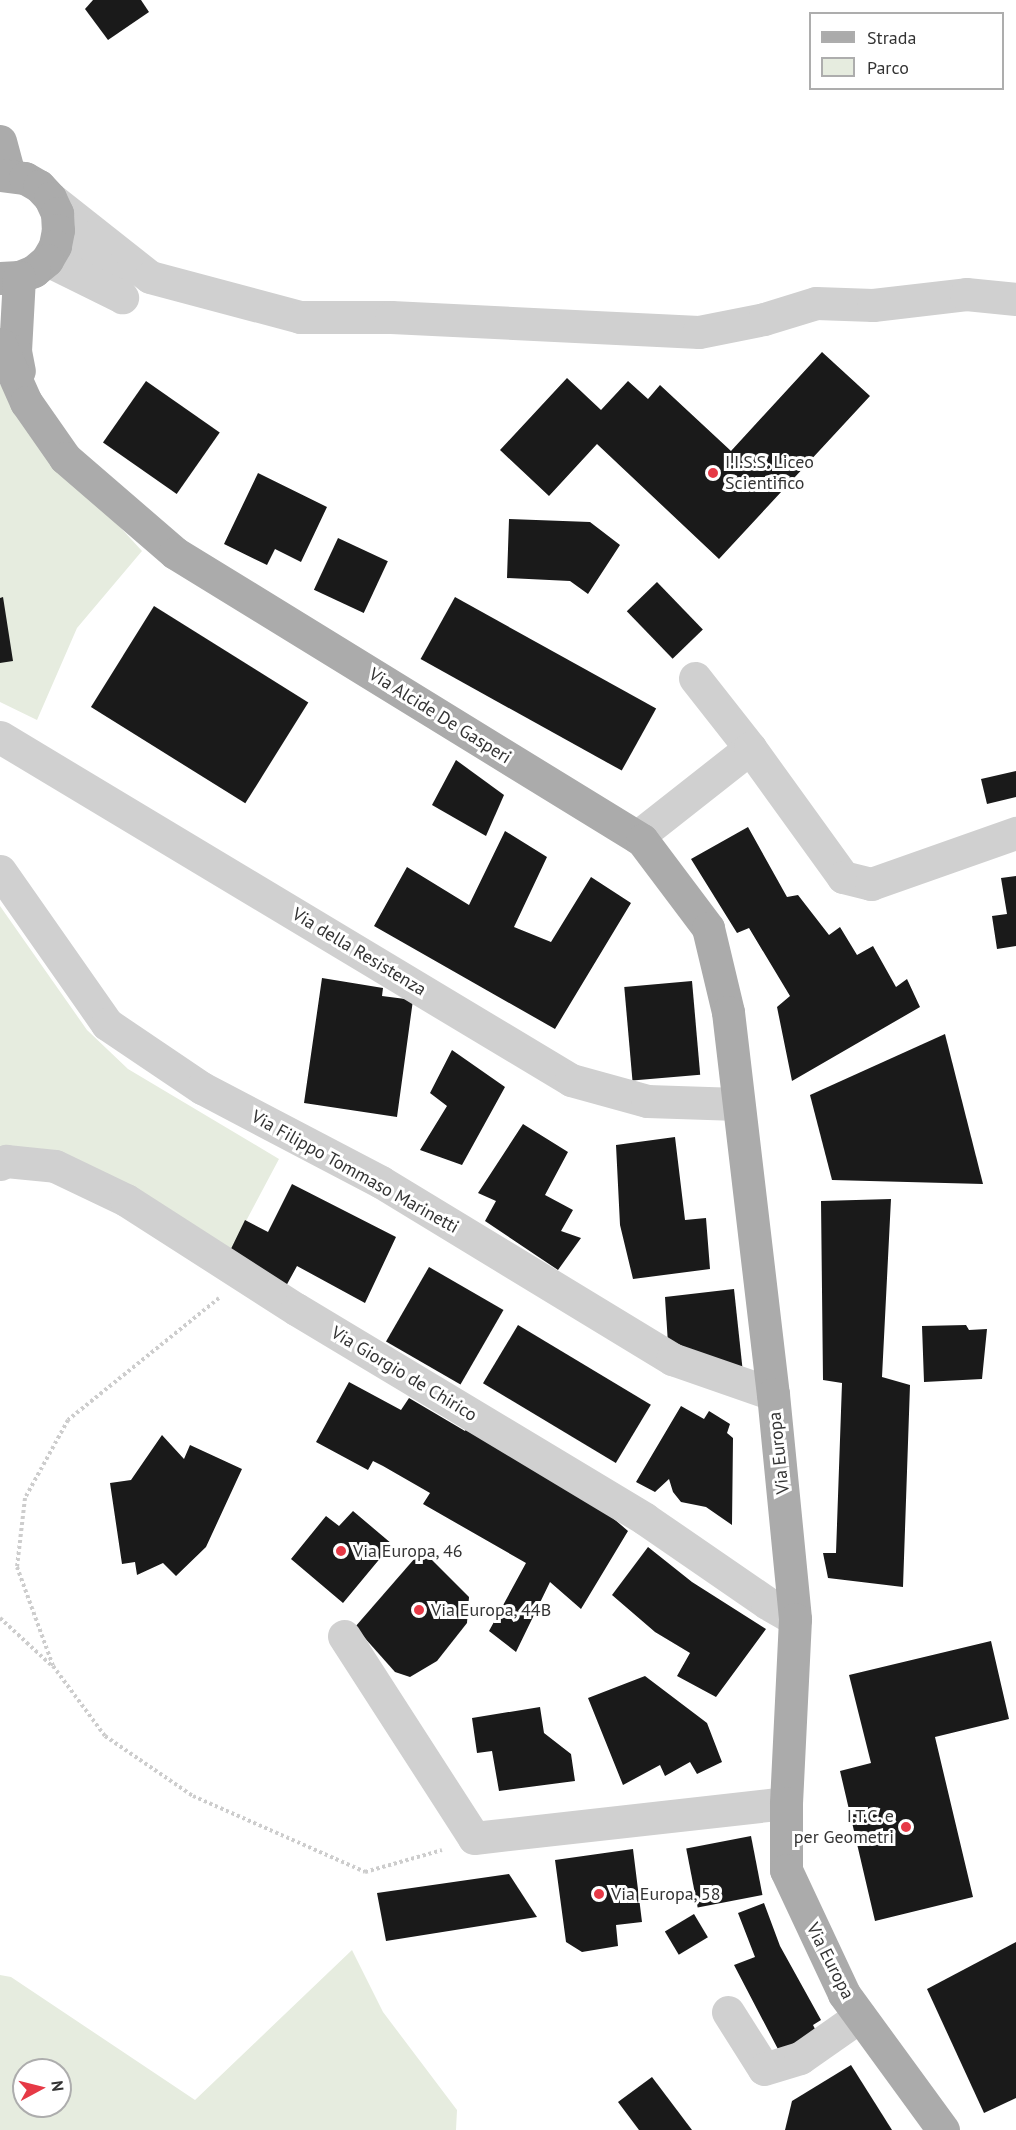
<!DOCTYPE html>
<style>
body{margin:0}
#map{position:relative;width:1016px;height:2130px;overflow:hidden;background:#fff;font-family:"PT Sans",sans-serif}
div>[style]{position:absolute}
.green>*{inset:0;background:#e6ecdf}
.building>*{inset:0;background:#1a1a1a;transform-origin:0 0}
.path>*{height:4px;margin-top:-2px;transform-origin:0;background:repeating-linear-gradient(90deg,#cdcdcd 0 3px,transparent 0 6px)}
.minor>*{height:33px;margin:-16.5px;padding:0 16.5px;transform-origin:16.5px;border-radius:16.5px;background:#d0d0d0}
.major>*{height:33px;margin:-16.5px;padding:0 16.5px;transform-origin:16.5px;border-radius:16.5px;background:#ababab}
.dots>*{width:16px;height:16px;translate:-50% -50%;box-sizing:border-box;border:3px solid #fff;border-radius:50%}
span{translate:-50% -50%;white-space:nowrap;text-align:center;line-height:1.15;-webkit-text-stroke:6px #fff;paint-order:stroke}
.poi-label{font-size:18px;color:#333}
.left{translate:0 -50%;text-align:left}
.right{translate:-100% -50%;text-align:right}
.street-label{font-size:18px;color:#333}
.legend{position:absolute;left:809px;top:12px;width:195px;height:78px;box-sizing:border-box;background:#fff;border:2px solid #adadad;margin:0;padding:8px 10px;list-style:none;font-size:18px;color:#333}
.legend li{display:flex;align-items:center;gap:12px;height:30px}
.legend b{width:30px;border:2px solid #adadad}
.north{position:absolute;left:12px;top:2058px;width:60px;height:60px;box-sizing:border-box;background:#fff;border:2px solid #adadad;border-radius:50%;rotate:83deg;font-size:16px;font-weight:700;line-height:24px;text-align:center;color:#333}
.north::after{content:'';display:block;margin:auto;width:21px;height:27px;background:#e63946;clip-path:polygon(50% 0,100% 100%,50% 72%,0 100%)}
</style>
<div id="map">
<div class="green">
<div style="clip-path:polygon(0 384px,30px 429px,142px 551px,77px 628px,37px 720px,0 702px)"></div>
<div style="clip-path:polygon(0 906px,87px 1030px,128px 1069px,279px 1159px,228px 1255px,126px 1200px,0 1165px)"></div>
<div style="clip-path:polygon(evenodd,352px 1950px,383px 2012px,457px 2110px,456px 2130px,0 2130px,0 1975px,11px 1977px,195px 2100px,352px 1950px,24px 2070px,60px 2070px,60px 2106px,24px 2106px,24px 2070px)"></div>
</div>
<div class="building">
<div style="clip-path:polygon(93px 0,141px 0,149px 12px,108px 40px,85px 9px)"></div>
<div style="clip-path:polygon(822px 352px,870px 396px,719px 559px,597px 444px,549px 496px,500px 450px,567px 378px,601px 410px,628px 381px,648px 399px,660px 385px,731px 451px)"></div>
<div style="left:146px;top:381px;width:90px;height:75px;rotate:35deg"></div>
<div style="clip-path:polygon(258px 473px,327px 507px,301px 562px,275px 549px,267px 565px,224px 544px)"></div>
<div style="clip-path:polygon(509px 519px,590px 522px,620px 545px,588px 594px,570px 581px,507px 578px)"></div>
<div style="left:338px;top:538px;width:55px;height:57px;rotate:25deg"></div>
<div style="left:657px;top:582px;width:66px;height:42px;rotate:46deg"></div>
<div style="clip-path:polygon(3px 597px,13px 661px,0 663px,0 598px)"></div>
<div style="left:455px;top:597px;width:230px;height:71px;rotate:29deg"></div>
<div style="left:154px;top:606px;width:182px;height:119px;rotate:32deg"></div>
<div style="clip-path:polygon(456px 760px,504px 795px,486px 836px,432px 805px)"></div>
<div style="clip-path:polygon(1016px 771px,1016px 797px,987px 804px,981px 779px)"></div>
<div style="clip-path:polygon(748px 827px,787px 897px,798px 895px,829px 935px,840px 927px,857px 955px,873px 946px,896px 987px,907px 979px,920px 1007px,792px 1081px,777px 1007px,790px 996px,749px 928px,737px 933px,691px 859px)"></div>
<div style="clip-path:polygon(505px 831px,547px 857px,514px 927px,551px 942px,591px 877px,631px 903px,555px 1029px,374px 926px,407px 867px,469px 905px)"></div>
<div style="clip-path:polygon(1016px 876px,1016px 946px,997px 949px,992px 916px,1007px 914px,1001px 878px)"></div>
<div style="clip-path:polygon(322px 978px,383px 988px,382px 996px,413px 1000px,397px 1117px,304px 1103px)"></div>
<div style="left:692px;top:981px;width:94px;height:68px;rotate:85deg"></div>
<div style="clip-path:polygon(945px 1034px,983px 1184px,832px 1180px,810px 1095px)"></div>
<div style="clip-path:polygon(452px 1050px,505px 1087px,462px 1165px,420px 1150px,447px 1106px,430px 1093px)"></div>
<div style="clip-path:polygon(523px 1124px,568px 1152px,545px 1195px,573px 1210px,561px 1231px,581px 1238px,558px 1270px,485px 1221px,496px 1201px,478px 1193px)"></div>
<div style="clip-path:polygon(675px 1137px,685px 1220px,706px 1218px,710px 1269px,633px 1279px,620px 1225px,616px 1145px)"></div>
<div style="clip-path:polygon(292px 1184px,396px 1237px,365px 1303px,297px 1266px,285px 1288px,228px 1255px,245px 1220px,268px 1232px)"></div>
<div style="clip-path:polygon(891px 1199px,882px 1377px,910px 1385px,903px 1587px,828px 1578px,823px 1553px,836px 1553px,842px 1383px,823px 1380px,821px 1201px)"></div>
<div style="left:429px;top:1267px;width:86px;height:86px;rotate:30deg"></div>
<div style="clip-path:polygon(734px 1289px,743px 1373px,668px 1344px,665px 1297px)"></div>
<div style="left:518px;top:1325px;width:155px;height:68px;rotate:31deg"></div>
<div style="clip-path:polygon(966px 1325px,969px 1330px,987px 1329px,982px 1379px,924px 1382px,922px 1326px)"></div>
<div style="clip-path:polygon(349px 1382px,401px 1410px,409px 1398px,465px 1431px,469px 1424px,572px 1483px,628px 1531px,581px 1609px,550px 1582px,516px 1652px,489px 1631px,526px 1563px,423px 1504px,430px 1493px,383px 1466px,373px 1461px,368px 1470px,316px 1442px)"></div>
<div style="clip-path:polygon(681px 1406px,704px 1419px,709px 1411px,730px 1424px,727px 1433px,733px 1438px,732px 1525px,706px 1507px,681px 1502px,673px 1492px,669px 1479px,655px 1492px,636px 1482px)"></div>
<div style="clip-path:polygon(162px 1435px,184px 1459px,190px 1445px,242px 1469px,206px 1547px,176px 1576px,163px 1563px,137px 1575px,135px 1562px,122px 1564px,110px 1483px,131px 1480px)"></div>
<div style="clip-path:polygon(353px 1511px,392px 1544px,343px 1603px,291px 1559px,326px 1516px,339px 1526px)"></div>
<div style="clip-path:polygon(648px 1547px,692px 1582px,766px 1629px,716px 1697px,677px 1676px,690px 1653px,655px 1632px,612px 1595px)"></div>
<div style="clip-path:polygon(422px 1550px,469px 1597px,467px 1623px,437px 1661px,410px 1677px,395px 1672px,355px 1627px)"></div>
<div style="clip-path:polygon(991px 1641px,1009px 1719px,935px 1737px,973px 1897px,875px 1921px,840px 1771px,871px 1763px,849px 1675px)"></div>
<div style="clip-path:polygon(645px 1676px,707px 1723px,722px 1762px,697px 1774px,690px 1762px,665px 1776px,660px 1765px,623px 1785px,588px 1698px)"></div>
<div style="clip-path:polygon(540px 1707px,544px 1733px,571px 1754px,575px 1781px,499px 1791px,492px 1751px,477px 1753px,472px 1718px)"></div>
<div style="left:751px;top:1836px;width:60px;height:66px;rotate:79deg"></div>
<div style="clip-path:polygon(633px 1849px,642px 1922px,616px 1925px,618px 1946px,582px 1952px,566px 1942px,555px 1860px)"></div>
<div style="clip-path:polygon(509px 1874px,537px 1917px,386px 1941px,377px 1893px)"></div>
<div style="clip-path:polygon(764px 1903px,780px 1946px,821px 2020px,813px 2025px,817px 2033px,780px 2053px,734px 1965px,755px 1957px,738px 1913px)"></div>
<div style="left:694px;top:1914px;width:27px;height:34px;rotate:59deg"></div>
<div style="clip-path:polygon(1016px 1942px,1016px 2098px,984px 2113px,927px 1989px)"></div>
<div style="clip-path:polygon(851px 2065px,892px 2130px,785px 2130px,792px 2101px)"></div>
<div style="clip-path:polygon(652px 2077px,692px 2130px,639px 2130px,618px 2102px)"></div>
</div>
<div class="path">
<div style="left:219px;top:1298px;width:194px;rotate:141.1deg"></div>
<div style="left:68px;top:1420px;width:89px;rotate:118.9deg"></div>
<div style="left:25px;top:1498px;width:69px;rotate:96.6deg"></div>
<div style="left:17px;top:1567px;width:105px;rotate:70deg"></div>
<div style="left:53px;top:1666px;width:87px;rotate:53.4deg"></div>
<div style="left:105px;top:1736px;width:107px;rotate:34.3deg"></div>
<div style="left:193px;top:1796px;width:188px;rotate:23.8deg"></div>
<div style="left:365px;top:1872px;width:80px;rotate:-15.9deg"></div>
<div style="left:0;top:1618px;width:71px;rotate:42.7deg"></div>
</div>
<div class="minor">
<div style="left:50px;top:198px;width:127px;rotate:38.3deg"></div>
<div style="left:150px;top:277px;width:155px;rotate:14.9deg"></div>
<div style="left:300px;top:317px;width:91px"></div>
<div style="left:391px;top:317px;width:308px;rotate:2.8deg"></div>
<div style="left:699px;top:332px;width:66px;rotate:-11.3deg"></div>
<div style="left:764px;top:319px;width:54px;rotate:-17.1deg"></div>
<div style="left:816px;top:303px;width:57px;rotate:2deg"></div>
<div style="left:873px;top:305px;width:94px;rotate:-6.7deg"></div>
<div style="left:966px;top:294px;width:50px;rotate:5.7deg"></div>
<div style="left:74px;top:231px;width:82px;rotate:54deg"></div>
<div style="left:47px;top:260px;width:79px;rotate:26.2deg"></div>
<div style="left:695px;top:678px;width:89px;rotate:51.8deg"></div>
<div style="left:0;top:737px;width:666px;rotate:30.99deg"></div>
<div style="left:571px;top:1080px;width:79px;rotate:15.4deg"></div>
<div style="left:647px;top:1101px;width:91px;rotate:1.9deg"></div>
<div style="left:637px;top:837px;width:144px;rotate:-38.2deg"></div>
<div style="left:750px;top:748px;width:159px;rotate:54.2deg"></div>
<div style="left:843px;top:877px;width:29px;rotate:14deg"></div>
<div style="left:871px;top:884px;width:154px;rotate:-19.4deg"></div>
<div style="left:0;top:871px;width:187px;rotate:55deg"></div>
<div style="left:107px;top:1024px;width:115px;rotate:34deg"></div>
<div style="left:202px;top:1088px;width:202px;rotate:27.7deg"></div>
<div style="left:381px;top:1182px;width:341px;rotate:31.3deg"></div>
<div style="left:672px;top:1359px;width:107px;rotate:19.1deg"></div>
<div style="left:0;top:1164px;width:7px;rotate:-27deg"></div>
<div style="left:6px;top:1161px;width:49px;rotate:5.8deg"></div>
<div style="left:55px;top:1166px;width:79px;rotate:25.6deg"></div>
<div style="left:126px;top:1200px;width:202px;rotate:32.7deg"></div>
<div style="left:296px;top:1309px;width:407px;rotate:31deg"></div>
<div style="left:645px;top:1519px;width:148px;rotate:34.5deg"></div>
<div style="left:767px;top:1603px;width:32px;rotate:30deg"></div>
<div style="left:344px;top:1636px;width:240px;rotate:57.2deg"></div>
<div style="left:474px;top:1838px;width:314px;rotate:-6.4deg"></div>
<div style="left:728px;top:2012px;width:67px;rotate:57.7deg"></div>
<div style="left:764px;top:2069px;width:38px;rotate:-17deg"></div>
<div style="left:800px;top:2058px;width:73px;rotate:-35deg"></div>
</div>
<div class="major">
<div style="left:0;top:141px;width:34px;rotate:75deg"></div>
<div style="left:0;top:175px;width:25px;rotate:7deg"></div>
<div style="left:25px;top:178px;width:16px;rotate:30deg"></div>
<div style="left:39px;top:186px;width:16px;rotate:47deg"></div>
<div style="left:50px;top:198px;width:17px;rotate:65deg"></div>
<div style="left:57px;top:213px;width:17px;rotate:87deg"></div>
<div style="left:58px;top:230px;width:16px;rotate:101deg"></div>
<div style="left:55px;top:246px;width:16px;rotate:120deg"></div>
<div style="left:47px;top:260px;width:17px;rotate:140deg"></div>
<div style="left:34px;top:271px;width:16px;rotate:158deg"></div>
<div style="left:19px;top:277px;width:19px;rotate:177deg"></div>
<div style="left:19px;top:277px;width:74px;rotate:93.1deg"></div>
<div style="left:15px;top:351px;width:20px;rotate:79deg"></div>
<div style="left:0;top:344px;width:64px;rotate:65.9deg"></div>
<div style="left:26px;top:402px;width:68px;rotate:55.1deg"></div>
<div style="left:65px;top:458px;width:145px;rotate:40.8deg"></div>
<div style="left:175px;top:553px;width:548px;rotate:31.57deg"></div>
<div style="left:642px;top:840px;width:110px;rotate:53.1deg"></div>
<div style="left:708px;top:928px;width:86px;rotate:76.6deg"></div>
<div style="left:728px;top:1012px;width:385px;rotate:83.3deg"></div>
<div style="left:773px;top:1394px;width:226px;rotate:84.4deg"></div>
<div style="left:795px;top:1619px;width:184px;rotate:92.8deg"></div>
<div style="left:786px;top:1803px;width:67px;rotate:90deg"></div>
<div style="left:786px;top:1870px;width:137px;rotate:64.9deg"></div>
<div style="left:844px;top:1994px;width:168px;rotate:53.9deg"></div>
</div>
<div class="dots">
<div style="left:713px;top:473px;background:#e63946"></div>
<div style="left:341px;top:1551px;background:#e63946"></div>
<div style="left:419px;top:1610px;background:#e63946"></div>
<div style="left:906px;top:1827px;background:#e63946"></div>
<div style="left:599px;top:1894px;background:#e63946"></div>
</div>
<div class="poi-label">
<span class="left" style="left:725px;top:473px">I.I.S.S. Liceo<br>Scientifico</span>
<span class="left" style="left:353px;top:1551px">Via Europa, 46</span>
<span class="left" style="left:431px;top:1610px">Via Europa, 44B</span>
<span class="right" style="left:894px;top:1827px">I.T.C. e<br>per Geometri</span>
<span class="left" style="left:611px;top:1894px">Via Europa, 58</span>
</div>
<div class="street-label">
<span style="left:440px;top:716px;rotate:32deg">Via Alcide De Gasperi</span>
<span style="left:359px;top:952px;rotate:31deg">Via della Resistenza</span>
<span style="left:355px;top:1172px;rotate:29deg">Via Filippo Tommaso Marinetti</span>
<span style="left:404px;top:1374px;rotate:31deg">Via Giorgio de Chirico</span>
<span style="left:779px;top:1453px;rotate:-96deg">Via Europa</span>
<span style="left:830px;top:1961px;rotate:63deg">Via Europa</span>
</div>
<ul class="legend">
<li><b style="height:8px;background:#ababab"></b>Strada</li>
<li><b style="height:16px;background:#e6ecdf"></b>Parco</li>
</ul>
<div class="north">N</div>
</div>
